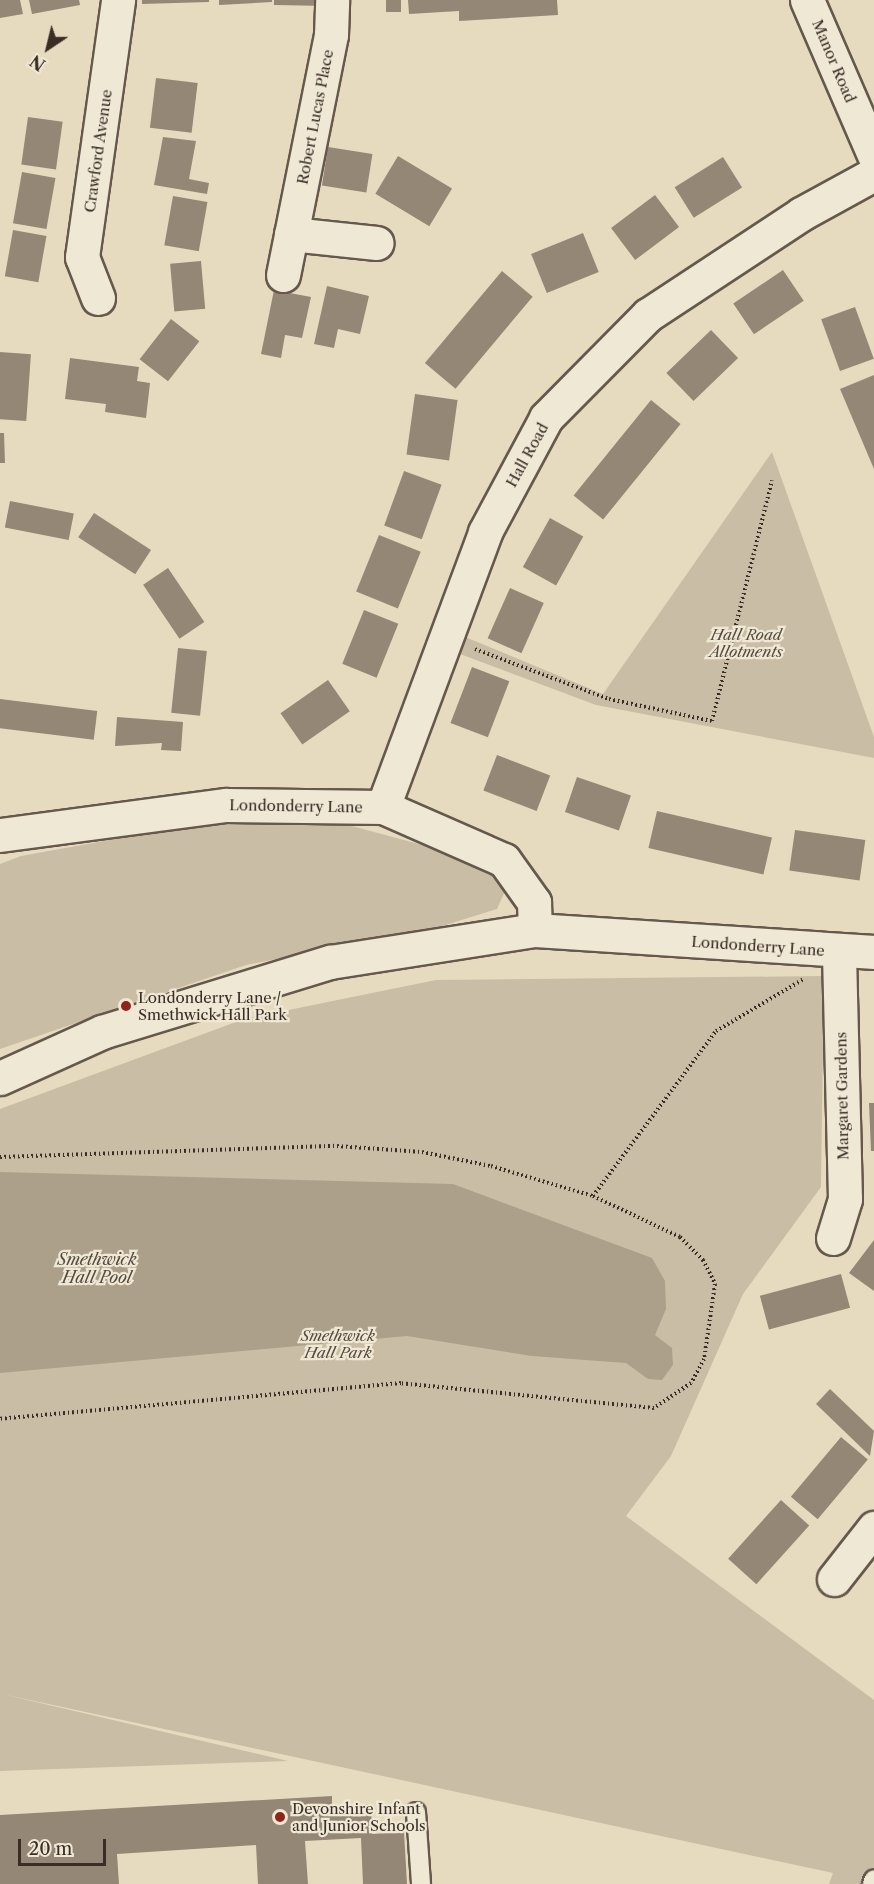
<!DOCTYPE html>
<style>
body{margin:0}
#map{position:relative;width:874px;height:1884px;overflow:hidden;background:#e7dbbf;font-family:"Libre Caslon Text",serif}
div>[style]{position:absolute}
.green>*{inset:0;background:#cabda5}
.water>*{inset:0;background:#aca08b}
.building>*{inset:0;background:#948775;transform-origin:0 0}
.path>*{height:4px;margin-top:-2px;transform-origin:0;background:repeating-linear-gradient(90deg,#3a2d25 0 1.5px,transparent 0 4.5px)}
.roads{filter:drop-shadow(2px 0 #65584c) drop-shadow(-2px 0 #65584c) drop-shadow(0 2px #65584c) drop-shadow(0 -2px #65584c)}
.service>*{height:18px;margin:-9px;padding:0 9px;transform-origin:9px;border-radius:9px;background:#efe8d5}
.minor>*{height:33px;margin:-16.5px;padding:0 16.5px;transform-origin:16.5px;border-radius:16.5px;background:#efe8d5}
.tertiary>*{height:33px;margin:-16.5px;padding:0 16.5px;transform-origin:16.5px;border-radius:16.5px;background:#efe8d5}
.dots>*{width:16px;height:16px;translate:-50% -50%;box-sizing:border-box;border:3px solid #efe8d5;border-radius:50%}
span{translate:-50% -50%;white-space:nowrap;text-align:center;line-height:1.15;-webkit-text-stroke:4.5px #efe8d5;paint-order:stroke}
.street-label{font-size:15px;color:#3a2d25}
.park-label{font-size:15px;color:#574a3f;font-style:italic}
.poi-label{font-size:15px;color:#3a2d25}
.left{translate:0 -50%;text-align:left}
.water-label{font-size:16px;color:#564a3e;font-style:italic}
.north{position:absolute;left:18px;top:18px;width:60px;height:60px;-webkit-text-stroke:4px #efe8d5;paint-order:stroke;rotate:215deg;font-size:16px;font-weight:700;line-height:24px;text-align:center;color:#3a2d25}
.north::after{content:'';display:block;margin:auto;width:21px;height:27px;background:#3a2d25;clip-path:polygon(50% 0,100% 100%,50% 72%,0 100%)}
.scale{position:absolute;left:18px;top:1839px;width:88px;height:27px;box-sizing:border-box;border:3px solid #3a2d25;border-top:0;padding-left:8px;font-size:18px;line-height:21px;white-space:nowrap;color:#3a2d25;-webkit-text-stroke:4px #efe8d5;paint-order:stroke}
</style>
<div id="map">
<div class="green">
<div style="clip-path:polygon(772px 452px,874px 737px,874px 758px,596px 705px,452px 651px,458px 634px,603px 694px)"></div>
<div style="clip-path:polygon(220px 820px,352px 826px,448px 852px,510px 880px,497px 909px,439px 927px,246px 965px,0 1049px,0 864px,21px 856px)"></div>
<div style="clip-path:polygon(824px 976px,821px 1187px,743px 1294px,671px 1456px,626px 1516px,874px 1700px,874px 1884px,829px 1884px,833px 1873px,2px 1694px,288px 1761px,0 1771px,0 1109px,244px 1019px,436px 980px)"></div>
</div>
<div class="water">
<div style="clip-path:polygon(0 1172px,453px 1184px,652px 1258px,665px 1281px,666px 1309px,655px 1335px,672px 1348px,673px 1365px,662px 1380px,648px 1379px,626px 1363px,532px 1356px,407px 1336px,0 1373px)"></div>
</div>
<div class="building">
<div style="clip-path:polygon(0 0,20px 0,23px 14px,0 18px)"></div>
<div style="clip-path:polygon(29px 0,79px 0,80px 5px,32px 14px)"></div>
<div style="clip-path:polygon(142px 0,209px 0,209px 2px,142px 4px)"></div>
<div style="clip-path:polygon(219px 0,272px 0,272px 2px,219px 5px)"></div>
<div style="clip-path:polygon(274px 0,328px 0,328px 6px,274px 5px)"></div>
<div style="left:386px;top:0;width:15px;height:12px"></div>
<div style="clip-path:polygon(408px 0,557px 0,558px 15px,459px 21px,459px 11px,409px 14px)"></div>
<div style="left:156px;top:78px;width:42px;height:50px;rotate:7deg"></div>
<div style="left:28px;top:117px;width:35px;height:48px;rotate:8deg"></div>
<div style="clip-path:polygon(163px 137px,196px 141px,189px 179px,209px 183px,207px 194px,154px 185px)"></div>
<div style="left:328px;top:147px;width:45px;height:39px;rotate:9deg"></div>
<div style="left:398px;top:156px;width:63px;height:44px;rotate:31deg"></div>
<div style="left:723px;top:157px;width:36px;height:57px;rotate:58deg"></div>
<div style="left:22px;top:172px;width:34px;height:52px;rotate:10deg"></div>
<div style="left:655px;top:195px;width:40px;height:55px;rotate:53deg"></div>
<div style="left:173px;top:196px;width:35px;height:50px;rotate:10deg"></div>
<div style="left:13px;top:230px;width:34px;height:47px;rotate:10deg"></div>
<div style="left:583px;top:233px;width:42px;height:56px;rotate:68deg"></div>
<div style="left:201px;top:261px;width:48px;height:31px;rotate:85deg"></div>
<div style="left:783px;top:270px;width:37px;height:60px;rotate:56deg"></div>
<div style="left:502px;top:271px;width:40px;height:120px;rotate:40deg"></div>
<div style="clip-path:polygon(327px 286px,369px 296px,360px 334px,338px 329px,334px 348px,314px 344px)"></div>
<div style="clip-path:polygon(274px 290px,311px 297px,302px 338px,285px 335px,281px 358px,261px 354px)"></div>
<div style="left:855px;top:307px;width:55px;height:36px;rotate:70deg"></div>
<div style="left:171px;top:319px;width:36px;height:51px;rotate:38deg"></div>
<div style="left:711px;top:330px;width:39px;height:62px;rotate:46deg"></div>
<div style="left:0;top:352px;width:31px;height:67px;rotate:4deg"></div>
<div style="clip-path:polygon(70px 358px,139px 367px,137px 381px,150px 383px,146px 418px,105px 412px,106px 404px,65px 399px)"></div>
<div style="clip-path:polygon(874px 375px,874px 469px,840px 389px)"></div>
<div style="left:415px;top:394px;width:43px;height:61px;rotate:8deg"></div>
<div style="left:651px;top:400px;width:38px;height:123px;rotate:39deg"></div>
<div style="clip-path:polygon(0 433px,4px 433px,5px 463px,0 463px)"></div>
<div style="left:404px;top:471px;width:40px;height:58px;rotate:20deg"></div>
<div style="left:10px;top:501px;width:65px;height:27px;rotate:11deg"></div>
<div style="left:94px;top:513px;width:68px;height:29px;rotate:33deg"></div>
<div style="left:550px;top:518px;width:38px;height:56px;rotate:29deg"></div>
<div style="left:379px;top:535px;width:45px;height:61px;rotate:22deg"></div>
<div style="left:168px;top:568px;width:65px;height:30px;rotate:56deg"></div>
<div style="left:510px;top:588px;width:37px;height:55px;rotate:24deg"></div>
<div style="left:364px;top:610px;width:37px;height:58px;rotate:22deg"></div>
<div style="left:178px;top:648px;width:29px;height:65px;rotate:6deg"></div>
<div style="left:472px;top:667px;width:40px;height:60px;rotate:21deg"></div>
<div style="left:328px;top:680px;width:38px;height:58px;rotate:55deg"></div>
<div style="left:0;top:699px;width:98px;height:29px;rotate:7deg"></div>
<div style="clip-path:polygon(117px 717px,183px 722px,181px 751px,161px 750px,162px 743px,115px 746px)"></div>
<div style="left:497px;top:755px;width:57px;height:38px;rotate:21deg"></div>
<div style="left:577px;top:777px;width:57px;height:37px;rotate:19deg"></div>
<div style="left:657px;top:811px;width:118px;height:38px;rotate:13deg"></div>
<div style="left:795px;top:830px;width:71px;height:41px;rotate:8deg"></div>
<div style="clip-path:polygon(869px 1103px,874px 1103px,874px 1151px,871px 1151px)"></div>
<div style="clip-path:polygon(874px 1240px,874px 1291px,849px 1273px)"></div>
<div style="left:841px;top:1274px;width:35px;height:84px;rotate:75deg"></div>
<div style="clip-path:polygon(830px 1389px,874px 1431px,870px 1456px,816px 1404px)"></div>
<div style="left:841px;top:1437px;width:35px;height:78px;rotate:40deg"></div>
<div style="left:781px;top:1500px;width:38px;height:79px;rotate:42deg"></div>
<div style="clip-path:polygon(332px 1796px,332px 1806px,371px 1804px,372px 1834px,404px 1832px,407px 1884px,363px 1884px,361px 1838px,305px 1841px,308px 1884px,258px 1884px,256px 1845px,117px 1854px,119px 1884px,0 1884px,0 1815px)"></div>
</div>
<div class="path">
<div style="left:475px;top:649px;width:143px;rotate:20.5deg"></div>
<div style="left:609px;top:699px;width:105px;rotate:12.1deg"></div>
<div style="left:712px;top:721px;width:248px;rotate:-76deg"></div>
<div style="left:0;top:1157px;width:337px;rotate:-1.9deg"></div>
<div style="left:337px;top:1146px;width:85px;rotate:4deg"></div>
<div style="left:422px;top:1152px;width:70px;rotate:11.5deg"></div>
<div style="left:491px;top:1166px;width:106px;rotate:16.4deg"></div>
<div style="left:593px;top:1196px;width:96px;rotate:25.2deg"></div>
<div style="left:680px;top:1237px;width:33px;rotate:45deg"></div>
<div style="left:703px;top:1260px;width:27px;rotate:63deg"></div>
<div style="left:715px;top:1284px;width:76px;rotate:98.3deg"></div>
<div style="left:704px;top:1359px;width:27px;rotate:118deg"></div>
<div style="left:691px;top:1383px;width:45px;rotate:146deg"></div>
<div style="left:654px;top:1408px;width:254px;rotate:-174.4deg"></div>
<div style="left:401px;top:1383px;width:403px;rotate:174.9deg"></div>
<div style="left:593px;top:1196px;width:206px;rotate:-53.3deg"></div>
<div style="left:716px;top:1031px;width:102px;rotate:-30.6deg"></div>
</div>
<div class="roads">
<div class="service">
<div style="left:416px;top:1812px;width:72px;rotate:86deg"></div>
<div style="left:872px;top:1884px;width:5px;rotate:-68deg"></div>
</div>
<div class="minor">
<div style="left:291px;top:234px;width:86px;rotate:6deg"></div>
<div style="left:283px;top:275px;width:245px;rotate:-78.7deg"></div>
<div style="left:331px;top:35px;width:35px;rotate:-88deg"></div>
<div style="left:98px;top:298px;width:44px;rotate:-111.3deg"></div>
<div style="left:82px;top:257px;width:260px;rotate:-82deg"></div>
<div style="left:383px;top:807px;width:293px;rotate:-69.6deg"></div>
<div style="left:485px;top:532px;width:129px;rotate:-61.8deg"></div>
<div style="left:546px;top:418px;width:145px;rotate:-45.3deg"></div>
<div style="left:648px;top:315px;width:183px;rotate:-33.4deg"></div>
<div style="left:801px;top:214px;width:83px;rotate:-28.7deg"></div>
<div style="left:833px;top:1238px;width:41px;rotate:-72.9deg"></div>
<div style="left:845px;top:1199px;width:247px;rotate:-91.4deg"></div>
<div style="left:834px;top:1579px;width:65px;rotate:-51.9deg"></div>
</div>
<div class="tertiary">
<div style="left:807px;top:0;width:169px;rotate:66.6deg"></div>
<div style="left:0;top:835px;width:228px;rotate:-7.6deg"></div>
<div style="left:226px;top:805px;width:157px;rotate:0.7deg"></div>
<div style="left:383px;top:807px;width:132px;rotate:23.7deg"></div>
<div style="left:504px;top:860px;width:52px;rotate:54.5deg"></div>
<div style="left:534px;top:902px;width:28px;rotate:88deg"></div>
<div style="left:0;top:1078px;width:112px;rotate:-24.3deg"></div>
<div style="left:102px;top:1032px;width:239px;rotate:-17.1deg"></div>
<div style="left:330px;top:962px;width:207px;rotate:-8.9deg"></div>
<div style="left:535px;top:930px;width:340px;rotate:3.7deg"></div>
</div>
</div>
<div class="dots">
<div style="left:126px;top:1006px;background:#8f2418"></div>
<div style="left:280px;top:1817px;background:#8f2418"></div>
</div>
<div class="street-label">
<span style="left:834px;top:61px;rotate:67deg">Manor Road</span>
<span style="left:315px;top:117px;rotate:-79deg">Robert Lucas Place</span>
<span style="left:98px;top:151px;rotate:-82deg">Crawford Avenue</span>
<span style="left:527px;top:455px;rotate:-61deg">Hall Road</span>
<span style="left:296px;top:806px;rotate:1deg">Londonderry Lane</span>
<span style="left:758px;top:946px;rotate:4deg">Londonderry Lane</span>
<span style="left:842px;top:1096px;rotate:-91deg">Margaret Gardens</span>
</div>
<div class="park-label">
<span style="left:746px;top:643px">Hall Road<br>Allotments</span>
<span style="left:338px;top:1344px">Smethwick<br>Hall Park</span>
</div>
<div class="poi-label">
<span class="left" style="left:138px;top:1006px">Londonderry Lane /<br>Smethwick Hall Park</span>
<span class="left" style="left:292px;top:1817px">Devonshire Infant<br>and Junior Schools</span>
</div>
<div class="water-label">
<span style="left:97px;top:1268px">Smethwick<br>Hall Pool</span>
</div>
<div class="north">N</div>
<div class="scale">20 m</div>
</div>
